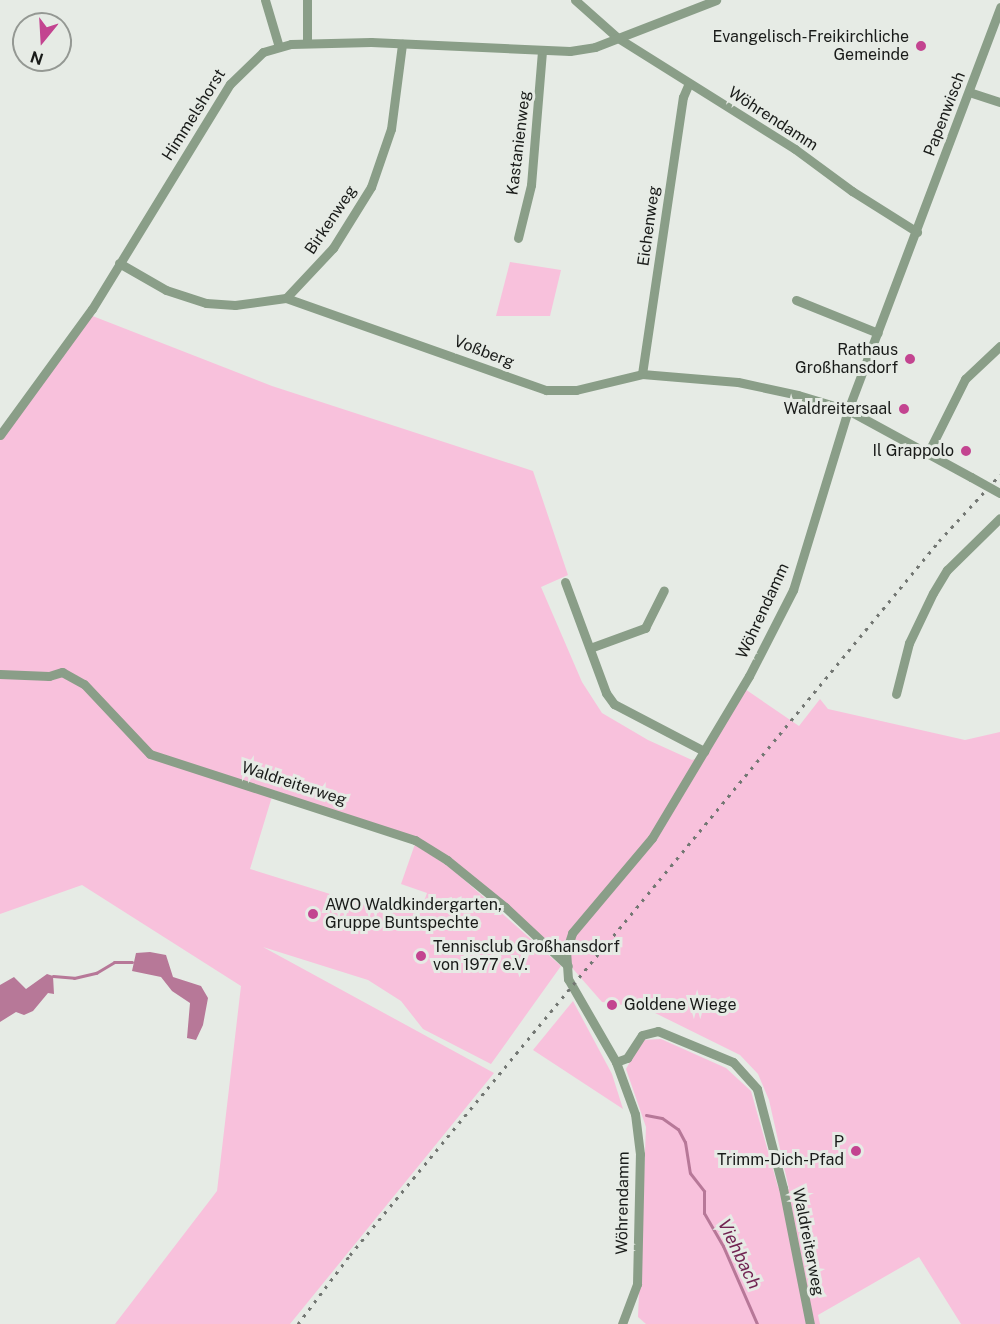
<!DOCTYPE html>
<meta charset="utf-8">
<style>
body{margin:0}
#map{position:relative;width:1000px;height:1324px;overflow:hidden;background:#e6ebe5;font-family:"Public Sans",sans-serif}
div>[style]{position:absolute}
.green>*{inset:0;background:#f8c1dc}
.water>*{inset:0;background:#b77898}
.stream>*{height:3px;margin:-1.5px;padding:0 1.5px;transform-origin:1.5px;border-radius:1.5px;background:#b77898}
.minor>*{height:9px;margin:-4.5px;padding:0 4.5px;transform-origin:4.5px;border-radius:4.5px;background:#8a9e88}
.rail>*{height:3px;margin-top:-1.5px;transform-origin:0;background:repeating-linear-gradient(90deg,#737773 0 3px,transparent 0 9px)}
.minor-bridge>*{height:9px;margin:-4.5px;padding:0 4.5px;transform-origin:4.5px;border-radius:4.5px;background:#8a9e88}
.dots>*{width:16px;height:16px;translate:-50% -50%;box-sizing:border-box;border:3px solid #e6ebe5;border-radius:50%}
span{translate:-50% -50%;white-space:nowrap;text-align:center;line-height:1.15;-webkit-text-stroke:6px #e6ebe5;paint-order:stroke}
.poi-label{font-size:16px;color:#191b19}
.right{translate:-100% -50%;text-align:right}
.left{translate:0 -50%;text-align:left}
.street-label{font-size:16px;color:#191b19}
.water-label{font-size:18px;color:#722553;font-style:italic}
.north{position:absolute;left:12px;top:12px;width:60px;height:60px;box-sizing:border-box;background:#e6ebe5;border:2px solid #949893;border-radius:50%;rotate:198deg;font-size:16px;font-weight:700;line-height:24px;text-align:center;color:#191b19}
.north::after{content:'';display:block;margin:auto;width:21px;height:27px;background:#c34490;clip-path:polygon(50% 0,100% 100%,50% 72%,0 100%)}
</style>
<div id="map">
<div class="green">
<div style="clip-path:polygon(510px 262px,561px 270px,550px 316px,496px 316px)"></div>
<div style="clip-path:polygon(90px 315px,272px 386px,533px 471px,568px 575px,541px 587px,582px 682px,602px 713px,648px 740px,692px 760px,705px 755px,745px 689px,799px 726px,820px 699px,828px 709px,965px 740px,1000px 732px,1000px 1324px,961px 1324px,919px 1257px,818px 1315px,820px 1324px,646px 1324px,638px 1317px,646px 1127px,626px 1069px,642px 1040px,661px 1039px,726px 1068px,751px 1091px,778px 1187px,789px 1189px,769px 1100px,758px 1074px,740px 1055px,645px 1008px,602px 1002px,567px 962px,449px 857px,274px 790px,250px 869px,391px 913px,394px 906px,419px 915px,427px 893px,401px 884px,415px 844px,452px 869px,561px 966px,491px 1064px,423px 1029px,401px 1001px,368px 980px,263px 947px,494px 1073px,290px 1324px,115px 1324px,217px 1191px,241px 986px,82px 885px,0 914px,0 437px)"></div>
<div style="clip-path:polygon(573px 1001px,612px 1074px,623px 1109px,533px 1050px)"></div>
</div>
<div class="water">
<div style="clip-path:polygon(150px 952px,166px 955px,173px 977px,201px 986px,208px 998px,203px 1025px,196px 1040px,187px 1038px,190px 1003px,172px 991px,161px 977px,132px 971px,136px 953px)"></div>
<div style="clip-path:polygon(47px 974px,53px 976px,54px 994px,48px 993px,33px 1011px,24px 1015px,16px 1012px,0 1022px,0 985px,14px 977px,26px 989px)"></div>
</div>
<div class="stream">
<div style="left:53px;top:976px;width:21px;rotate:5deg"></div>
<div style="left:74px;top:978px;width:23px;rotate:-13deg"></div>
<div style="left:96px;top:973px;width:21px;rotate:-31deg"></div>
<div style="left:114px;top:962px;width:18px"></div>
<div style="left:646px;top:1115px;width:16px;rotate:11deg"></div>
<div style="left:662px;top:1118px;width:19px;rotate:35deg"></div>
<div style="left:678px;top:1129px;width:15px;rotate:62deg"></div>
<div style="left:685px;top:1142px;width:31px;rotate:81deg"></div>
<div style="left:690px;top:1173px;width:23px;rotate:52deg"></div>
<div style="left:704px;top:1191px;width:22px;rotate:90deg"></div>
<div style="left:704px;top:1213px;width:38px;rotate:60deg"></div>
<div style="left:723px;top:1246px;width:85px;rotate:66.4deg"></div>
</div>
<div class="minor">
<div style="left:265px;top:0;width:49px;rotate:73.4deg"></div>
<div style="left:307px;top:0;width:43px;rotate:90deg"></div>
<div style="left:575px;top:0;width:57px;rotate:41.5deg"></div>
<div style="left:618px;top:38px;width:209px;rotate:32.1deg"></div>
<div style="left:795px;top:149px;width:71px;rotate:36.4deg"></div>
<div style="left:852px;top:191px;width:77px;rotate:32.2deg"></div>
<div style="left:969px;top:92px;width:33px;rotate:18deg"></div>
<div style="left:518px;top:238px;width:55px;rotate:-76.2deg"></div>
<div style="left:531px;top:185px;width:134px;rotate:-85.3deg"></div>
<div style="left:119px;top:263px;width:54px;rotate:29.9deg"></div>
<div style="left:166px;top:290px;width:42px;rotate:18deg"></div>
<div style="left:206px;top:303px;width:29px;rotate:4deg"></div>
<div style="left:235px;top:305px;width:51px;rotate:-7.8deg"></div>
<div style="left:286px;top:298px;width:276px;rotate:19.5deg"></div>
<div style="left:546px;top:390px;width:30px"></div>
<div style="left:576px;top:390px;width:68px;rotate:-13.6deg"></div>
<div style="left:642px;top:374px;width:96px;rotate:4.8deg"></div>
<div style="left:738px;top:382px;width:61px;rotate:12.2deg"></div>
<div style="left:798px;top:395px;width:52px;rotate:16.7deg"></div>
<div style="left:848px;top:410px;width:140px;rotate:28.6deg"></div>
<div style="left:286px;top:298px;width:69px;rotate:-46.8deg"></div>
<div style="left:333px;top:248px;width:72px;rotate:-58.1deg"></div>
<div style="left:371px;top:187px;width:61px;rotate:-71deg"></div>
<div style="left:391px;top:129px;width:86px;rotate:-82.6deg"></div>
<div style="left:796px;top:300px;width:88px;rotate:21.9deg"></div>
<div style="left:642px;top:374px;width:280px;rotate:-81.6deg"></div>
<div style="left:683px;top:97px;width:15px;rotate:-67deg"></div>
<div style="left:0;top:435px;width:156px;rotate:-53.9deg"></div>
<div style="left:92px;top:309px;width:264px;rotate:-58.5deg"></div>
<div style="left:230px;top:84px;width:46px;rotate:-44.1deg"></div>
<div style="left:263px;top:52px;width:29px;rotate:-16deg"></div>
<div style="left:291px;top:44px;width:80px;rotate:-1.4deg"></div>
<div style="left:371px;top:42px;width:199px;rotate:2.6deg"></div>
<div style="left:570px;top:51px;width:25px;rotate:-9deg"></div>
<div style="left:595px;top:47px;width:130px;rotate:-21.2deg"></div>
<div style="left:928px;top:453px;width:83px;rotate:-63.4deg"></div>
<div style="left:965px;top:379px;width:48px;rotate:-43.3deg"></div>
<div style="left:565px;top:582px;width:118px;rotate:69.7deg"></div>
<div style="left:606px;top:693px;width:14px;rotate:54deg"></div>
<div style="left:614px;top:704px;width:102px;rotate:27.6deg"></div>
<div style="left:590px;top:648px;width:59px;rotate:-20deg"></div>
<div style="left:645px;top:628px;width:42px;rotate:-63.4deg"></div>
<div style="left:0;top:674px;width:49px;rotate:2.3deg"></div>
<div style="left:49px;top:676px;width:14px;rotate:-17deg"></div>
<div style="left:62px;top:672px;width:25px;rotate:29deg"></div>
<div style="left:84px;top:684px;width:96px;rotate:46.7deg"></div>
<div style="left:150px;top:754px;width:279px;rotate:18deg"></div>
<div style="left:415px;top:840px;width:38px;rotate:32deg"></div>
<div style="left:447px;top:860px;width:75px;rotate:39deg"></div>
<div style="left:505px;top:907px;width:86px;rotate:43.1deg"></div>
<div style="left:896px;top:694px;width:53px;rotate:-75.7deg"></div>
<div style="left:909px;top:643px;width:55px;rotate:-64.4deg"></div>
<div style="left:933px;top:593px;width:27px;rotate:-59deg"></div>
<div style="left:947px;top:570px;width:74px;rotate:-44.5deg"></div>
<div style="left:616px;top:1062px;width:12px;rotate:-20deg"></div>
<div style="left:627px;top:1058px;width:27px;rotate:-57deg"></div>
<div style="left:642px;top:1035px;width:16px;rotate:-14deg"></div>
<div style="left:658px;top:1031px;width:81px;rotate:22.5deg"></div>
<div style="left:733px;top:1062px;width:36px;rotate:48deg"></div>
<div style="left:757px;top:1089px;width:102px;rotate:75.3deg"></div>
<div style="left:783px;top:1188px;width:139px;rotate:78.8deg"></div>
<div style="left:622px;top:1324px;width:43px;rotate:-69.4deg"></div>
<div style="left:637px;top:1284px;width:130px;rotate:-88.7deg"></div>
<div style="left:640px;top:1154px;width:40px;rotate:-97.1deg"></div>
<div style="left:635px;top:1114px;width:55px;rotate:-110.1deg"></div>
<div style="left:616px;top:1062px;width:96px;rotate:-120deg"></div>
<div style="left:568px;top:979px;width:27px;rotate:-94deg"></div>
<div style="left:566px;top:952px;width:20px;rotate:-72deg"></div>
<div style="left:572px;top:933px;width:124px;rotate:-49.9deg"></div>
<div style="left:652px;top:838px;width:189px;rotate:-59.1deg"></div>
<div style="left:749px;top:676px;width:97px;rotate:-62.9deg"></div>
<div style="left:793px;top:590px;width:188px;rotate:-73deg"></div>
<div style="left:848px;top:410px;width:431px;rotate:-69.3deg"></div>
</div>
<div class="rail">
<div style="left:298px;top:1324px;width:86px;rotate:-53deg"></div>
<div style="left:350px;top:1255px;width:926px;rotate:-50.48deg"></div>
<div style="left:939px;top:541px;width:90px;rotate:-47.3deg"></div>
</div>
<div class="minor-bridge">
<div style="left:971px;top:477px;width:33px;rotate:29deg"></div>
</div>
<div class="dots">
<div style="left:921px;top:46px;background:#c34490"></div>
<div style="left:910px;top:359px;background:#c34490"></div>
<div style="left:904px;top:409px;background:#c34490"></div>
<div style="left:966px;top:451px;background:#c34490"></div>
<div style="left:313px;top:914px;background:#c34490"></div>
<div style="left:421px;top:956px;background:#c34490"></div>
<div style="left:612px;top:1005px;background:#c34490"></div>
<div style="left:856px;top:1151px;background:#c34490"></div>
</div>
<div class="poi-label">
<span class="right" style="left:909px;top:46px">Evangelisch-Freikirchliche<br>Gemeinde</span>
<span class="right" style="left:898px;top:359px">Rathaus<br>Großhansdorf</span>
<span class="right" style="left:892px;top:409px">Waldreitersaal</span>
<span class="right" style="left:954px;top:451px">Il Grappolo</span>
<span class="left" style="left:325px;top:914px">AWO Waldkindergarten,<br>Gruppe Buntspechte</span>
<span class="left" style="left:433px;top:956px">Tennisclub Großhansdorf<br>von 1977 e.V.</span>
<span class="left" style="left:624px;top:1005px">Goldene Wiege</span>
<span class="right" style="left:844px;top:1151px">P<br>Trimm-Dich-Pfad</span>
</div>
<div class="street-label">
<span style="left:945px;top:114px;rotate:-69deg">Papenwisch</span>
<span style="left:194px;top:115px;rotate:-58deg">Himmelshorst</span>
<span style="left:773px;top:119px;rotate:33deg">Wöhrendamm</span>
<span style="left:519px;top:143px;rotate:-83deg">Kastanienweg</span>
<span style="left:331px;top:220px;rotate:-56deg">Birkenweg</span>
<span style="left:649px;top:226px;rotate:-82deg">Eichenweg</span>
<span style="left:484px;top:352px;rotate:21deg">Voßberg</span>
<span style="left:763px;top:611px;rotate:-65deg">Wöhrendamm</span>
<span style="left:294px;top:784px;rotate:18deg">Waldreiterweg</span>
<span style="left:623px;top:1203px;rotate:-89deg">Wöhrendamm</span>
<span style="left:808px;top:1242px;rotate:79deg">Waldreiterweg</span>
</div>
<div class="water-label">
<span style="left:739px;top:1254px;rotate:64deg">Viehbach</span>
</div>
<div class="north">N</div>
</div>
